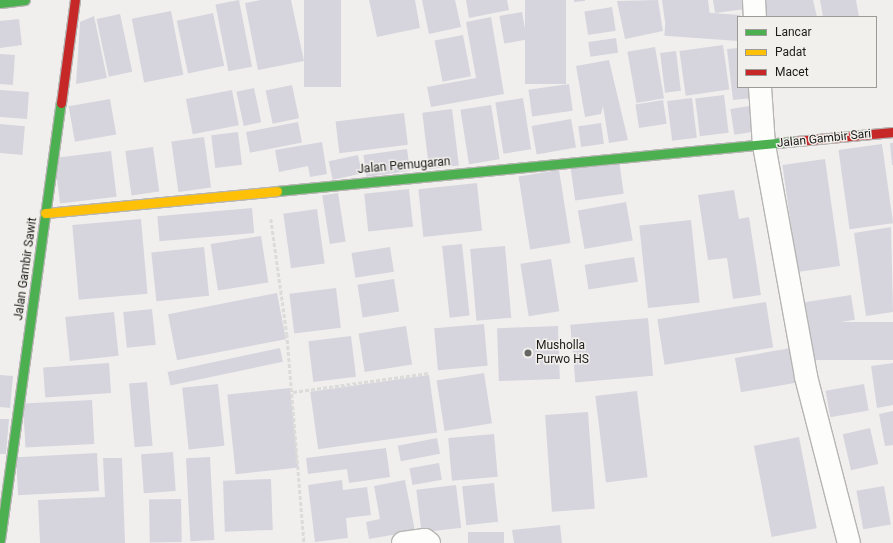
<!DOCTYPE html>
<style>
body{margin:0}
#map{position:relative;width:893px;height:543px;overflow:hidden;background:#f1efed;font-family:Roboto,sans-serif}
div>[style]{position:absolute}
.building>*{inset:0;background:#d6d5de;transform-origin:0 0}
.path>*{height:2.5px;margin-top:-1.25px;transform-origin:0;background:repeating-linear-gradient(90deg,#dbdbd9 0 4px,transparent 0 6px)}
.roads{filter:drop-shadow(1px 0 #b6b5b3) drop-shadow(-1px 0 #b6b5b3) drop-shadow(0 1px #b6b5b3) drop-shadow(0 -1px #b6b5b3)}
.street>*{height:22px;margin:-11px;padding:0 11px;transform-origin:11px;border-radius:11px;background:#fdfdfc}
.fast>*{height:9px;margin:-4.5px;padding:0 4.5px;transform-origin:4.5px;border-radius:4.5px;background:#4caf50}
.slow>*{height:9px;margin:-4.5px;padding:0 4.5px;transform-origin:4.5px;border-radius:4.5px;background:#ffc107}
.jam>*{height:9px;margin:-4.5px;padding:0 4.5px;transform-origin:4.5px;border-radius:4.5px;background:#c62828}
.dots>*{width:11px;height:11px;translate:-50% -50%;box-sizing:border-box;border:2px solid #f2f0ec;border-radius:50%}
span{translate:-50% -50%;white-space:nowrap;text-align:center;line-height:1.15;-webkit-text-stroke:3px #f2f0ec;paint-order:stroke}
.street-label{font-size:12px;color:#1c1b1a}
.poi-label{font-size:12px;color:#1c1b1a}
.left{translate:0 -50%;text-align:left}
.legend{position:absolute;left:737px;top:16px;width:140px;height:72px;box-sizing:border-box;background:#f2f0ec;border:1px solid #9c9b98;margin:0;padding:5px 7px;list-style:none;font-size:12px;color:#1c1b1a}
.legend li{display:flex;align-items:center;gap:8px;height:20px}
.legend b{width:20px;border:1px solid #9c9b98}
</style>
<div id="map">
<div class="building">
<div style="left:239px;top:0;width:68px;height:24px;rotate:79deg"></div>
<div style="clip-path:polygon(261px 0,291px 0,304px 61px,258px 70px,245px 3px)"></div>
<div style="left:304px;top:0;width:37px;height:87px"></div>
<div style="clip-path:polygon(369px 0,415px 0,420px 28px,377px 37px)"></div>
<div style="clip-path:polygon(422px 0,455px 0,461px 27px,429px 34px)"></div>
<div style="clip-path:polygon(466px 0,507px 0,509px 10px,469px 18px)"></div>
<div style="left:525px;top:0;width:41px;height:84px"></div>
<div style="clip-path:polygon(574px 0,585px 0,585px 1px,574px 2px)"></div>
<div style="clip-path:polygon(658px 0,663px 31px,625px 39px,617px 1px)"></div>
<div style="clip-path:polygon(662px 0,708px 0,710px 16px,665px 22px)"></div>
<div style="clip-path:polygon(713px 0,744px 0,745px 9px,715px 13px)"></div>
<div style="clip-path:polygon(760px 0,813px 0,817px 17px,764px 17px)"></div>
<div style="clip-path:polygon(820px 0,856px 0,859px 17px,823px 17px)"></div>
<div style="left:612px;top:7px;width:24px;height:28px;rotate:81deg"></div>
<div style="left:171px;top:11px;width:65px;height:40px;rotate:79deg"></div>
<div style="left:522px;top:12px;width:28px;height:23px;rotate:80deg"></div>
<div style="left:213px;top:13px;width:54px;height:37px;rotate:78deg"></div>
<div style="left:120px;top:14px;width:59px;height:24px;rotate:78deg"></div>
<div style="left:740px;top:15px;width:26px;height:74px;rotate:94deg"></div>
<div style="clip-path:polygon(94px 16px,107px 78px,76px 84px,80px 22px)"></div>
<div style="clip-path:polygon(491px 17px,504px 94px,431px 107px,427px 87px,476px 78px,466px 22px)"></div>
<div style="clip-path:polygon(19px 19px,22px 45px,0 48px,0 21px)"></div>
<div style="left:463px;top:35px;width:42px;height:29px;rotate:79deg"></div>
<div style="left:616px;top:38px;width:15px;height:28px;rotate:82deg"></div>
<div style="left:723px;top:45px;width:45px;height:44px;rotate:82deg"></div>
<div style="left:655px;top:47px;width:52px;height:28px;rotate:80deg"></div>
<div style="clip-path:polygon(738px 48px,738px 87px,751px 87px,753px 98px,733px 100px,727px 49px)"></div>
<div style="left:676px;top:51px;width:40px;height:16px;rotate:83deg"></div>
<div style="left:0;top:54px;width:15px;height:30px;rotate:4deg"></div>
<div style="clip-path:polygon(609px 60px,628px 140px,609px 143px,603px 106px,601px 114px,585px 117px,576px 66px)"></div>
<div style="left:569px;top:84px;width:27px;height:41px;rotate:82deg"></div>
<div style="left:292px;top:85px;width:34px;height:27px;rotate:78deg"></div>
<div style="left:254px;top:88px;width:35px;height:18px;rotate:78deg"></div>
<div style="left:0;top:90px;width:29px;height:27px;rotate:4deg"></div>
<div style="left:232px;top:90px;width:36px;height:47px;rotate:79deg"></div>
<div style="left:724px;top:95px;width:38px;height:29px;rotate:83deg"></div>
<div style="left:523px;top:98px;width:52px;height:28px;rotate:81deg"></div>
<div style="left:692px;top:98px;width:40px;height:25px;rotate:83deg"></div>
<div style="left:110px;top:99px;width:36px;height:42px;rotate:80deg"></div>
<div style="left:663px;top:100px;width:24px;height:28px;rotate:81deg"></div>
<div style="left:491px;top:105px;width:55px;height:31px;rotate:81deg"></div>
<div style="left:756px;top:105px;width:26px;height:26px;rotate:81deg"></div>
<div style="left:452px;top:109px;width:57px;height:30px;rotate:83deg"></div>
<div style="left:404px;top:113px;width:32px;height:69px;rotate:83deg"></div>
<div style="left:571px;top:119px;width:29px;height:40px;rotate:80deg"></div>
<div style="left:298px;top:122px;width:21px;height:53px;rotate:79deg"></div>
<div style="left:601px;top:123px;width:21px;height:23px;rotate:82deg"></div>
<div style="left:0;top:124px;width:25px;height:29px;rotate:5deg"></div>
<div style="left:238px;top:132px;width:33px;height:27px;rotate:83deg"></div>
<div style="left:204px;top:137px;width:51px;height:33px;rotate:82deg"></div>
<div style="clip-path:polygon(322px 142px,327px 174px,310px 177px,308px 166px,279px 172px,275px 150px)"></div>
<div style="clip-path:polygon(890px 143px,893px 143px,893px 165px,892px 165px)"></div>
<div style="left:882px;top:144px;width:80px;height:44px;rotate:82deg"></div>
<div style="left:153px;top:147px;width:45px;height:28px;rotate:82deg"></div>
<div style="left:407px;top:149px;width:22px;height:44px;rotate:82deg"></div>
<div style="left:111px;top:151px;width:46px;height:57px;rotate:83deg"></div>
<div style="left:358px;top:155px;width:19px;height:30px;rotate:78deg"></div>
<div style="left:825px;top:159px;width:108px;height:43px;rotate:82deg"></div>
<div style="left:619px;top:160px;width:34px;height:49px;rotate:82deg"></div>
<div style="left:559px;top:170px;width:74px;height:41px;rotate:81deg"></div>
<div style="left:477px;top:183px;width:48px;height:59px;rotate:84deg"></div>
<div style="left:409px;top:189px;width:38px;height:45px;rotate:84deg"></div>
<div style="clip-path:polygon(734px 190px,739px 219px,749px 217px,761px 295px,733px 299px,727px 258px,708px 260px,698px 195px)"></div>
<div style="left:338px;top:193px;width:49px;height:16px;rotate:81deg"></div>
<div style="left:626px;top:202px;width:39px;height:49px;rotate:80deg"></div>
<div style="left:252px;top:208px;width:25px;height:95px;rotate:85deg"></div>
<div style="left:317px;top:209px;width:55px;height:34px;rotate:82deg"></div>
<div style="left:141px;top:219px;width:75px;height:69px;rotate:85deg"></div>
<div style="left:691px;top:220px;width:83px;height:52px;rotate:84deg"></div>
<div style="clip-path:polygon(891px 227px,893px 312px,866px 316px,854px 233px)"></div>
<div style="left:261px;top:236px;width:47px;height:51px;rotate:81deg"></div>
<div style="left:462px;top:244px;width:72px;height:20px;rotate:84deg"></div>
<div style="left:505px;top:246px;width:72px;height:35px;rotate:85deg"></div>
<div style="left:204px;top:247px;width:49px;height:53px;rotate:84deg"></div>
<div style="left:390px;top:247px;width:25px;height:39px;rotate:81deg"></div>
<div style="left:634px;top:257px;width:25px;height:50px;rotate:81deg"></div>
<div style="left:551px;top:259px;width:53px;height:31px;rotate:81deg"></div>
<div style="left:394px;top:279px;width:33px;height:37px;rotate:81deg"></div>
<div style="left:336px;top:288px;width:40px;height:47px;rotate:83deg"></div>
<div style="left:277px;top:293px;width:47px;height:111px;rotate:79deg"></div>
<div style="left:851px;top:295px;width:25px;height:50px;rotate:81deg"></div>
<div style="left:766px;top:302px;width:46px;height:110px;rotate:81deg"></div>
<div style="left:152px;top:309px;width:36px;height:29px;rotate:84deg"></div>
<div style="left:114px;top:312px;width:44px;height:49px;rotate:84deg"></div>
<div style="left:648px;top:318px;width:58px;height:78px;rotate:85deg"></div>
<div style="left:893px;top:322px;width:38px;height:87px;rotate:90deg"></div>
<div style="left:484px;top:324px;width:42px;height:50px;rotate:85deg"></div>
<div style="left:406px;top:326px;width:39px;height:48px;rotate:81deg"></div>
<div style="left:558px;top:326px;width:53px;height:61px;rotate:88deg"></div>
<div style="left:351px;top:336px;width:41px;height:43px;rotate:83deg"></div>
<div style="left:280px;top:348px;width:14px;height:115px;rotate:78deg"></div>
<div style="left:791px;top:348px;width:35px;height:57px;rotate:80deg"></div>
<div style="left:109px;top:363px;width:30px;height:66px;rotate:86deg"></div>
<div style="clip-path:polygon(893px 363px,893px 405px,877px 408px,871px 366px)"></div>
<div style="left:484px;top:373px;width:51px;height:48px;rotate:81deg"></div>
<div style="clip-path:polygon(0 375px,13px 376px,10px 408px,0 407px)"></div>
<div style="left:429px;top:375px;width:58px;height:120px;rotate:82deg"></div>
<div style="left:147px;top:382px;width:64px;height:18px;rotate:85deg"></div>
<div style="left:218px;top:384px;width:62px;height:36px;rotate:84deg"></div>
<div style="left:864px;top:384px;width:27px;height:39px;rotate:80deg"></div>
<div style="left:290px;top:388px;width:80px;height:63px;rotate:84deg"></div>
<div style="left:637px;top:391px;width:87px;height:42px;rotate:83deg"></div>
<div style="left:92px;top:400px;width:44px;height:69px;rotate:87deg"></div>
<div style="clip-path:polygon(893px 411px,893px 445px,885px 446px,879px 414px)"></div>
<div style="left:588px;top:412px;width:97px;height:43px;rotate:86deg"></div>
<div style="clip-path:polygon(0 419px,9px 419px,6px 454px,0 454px)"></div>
<div style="left:870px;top:428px;width:37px;height:28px;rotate:77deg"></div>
<div style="left:494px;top:434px;width:43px;height:46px;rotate:85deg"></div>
<div style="left:799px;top:437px;width:93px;height:46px;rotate:79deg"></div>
<div style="left:437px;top:438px;width:16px;height:40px;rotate:79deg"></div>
<div style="clip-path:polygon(386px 448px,390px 477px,349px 483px,347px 469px,308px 474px,306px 458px)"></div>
<div style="left:173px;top:452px;width:39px;height:32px;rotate:86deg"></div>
<div style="left:97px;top:453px;width:38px;height:81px;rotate:87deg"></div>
<div style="left:210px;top:457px;width:83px;height:24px;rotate:87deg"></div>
<div style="clip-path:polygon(103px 458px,122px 458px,125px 543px,40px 543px,38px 500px,105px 497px)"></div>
<div style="left:439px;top:463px;width:17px;height:30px;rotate:80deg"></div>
<div style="left:271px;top:479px;width:51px;height:48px;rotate:88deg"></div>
<div style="clip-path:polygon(342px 480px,343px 490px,367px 487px,371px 515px,346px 518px,348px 538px,315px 542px,308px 485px)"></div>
<div style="clip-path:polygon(405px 480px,415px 531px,369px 539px,366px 522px,380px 519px,374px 486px)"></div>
<div style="left:494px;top:483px;width:39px;height:32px;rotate:84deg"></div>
<div style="left:456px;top:485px;width:43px;height:40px;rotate:83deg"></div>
<div style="left:884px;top:486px;width:39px;height:28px;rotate:80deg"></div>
<div style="left:181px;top:499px;width:43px;height:32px;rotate:89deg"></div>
<div style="clip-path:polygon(560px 525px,562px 543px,514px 543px,512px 530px)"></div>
<div style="left:504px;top:532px;width:11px;height:36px;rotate:90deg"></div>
</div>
<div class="path">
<div style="left:271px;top:219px;width:116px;rotate:82.1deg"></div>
<div style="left:287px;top:334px;width:210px;rotate:85.3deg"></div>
<div style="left:293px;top:392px;width:137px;rotate:-8deg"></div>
</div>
<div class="roads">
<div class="street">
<div style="left:754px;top:0;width:17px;rotate:87deg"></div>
<div style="left:760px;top:87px;width:58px;rotate:86.1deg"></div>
<div style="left:764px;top:145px;width:236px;rotate:79.7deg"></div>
<div style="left:806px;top:377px;width:171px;rotate:75.5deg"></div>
<div style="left:403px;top:543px;width:22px;rotate:-8deg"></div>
<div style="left:425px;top:540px;width:5px;rotate:37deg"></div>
</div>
<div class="fast">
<div style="left:0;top:3px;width:25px;rotate:-7deg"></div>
<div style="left:277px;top:191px;width:522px;rotate:-5.49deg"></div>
<div style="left:0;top:540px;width:441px;rotate:-82.1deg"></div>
</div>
<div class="slow">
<div style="left:45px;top:213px;width:233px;rotate:-5.4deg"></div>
</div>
<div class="jam">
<div style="left:61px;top:103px;width:104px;rotate:-82.3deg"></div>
<div style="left:797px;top:141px;width:96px;rotate:-5.4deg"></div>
</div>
</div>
<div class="dots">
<div style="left:528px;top:353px;background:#676564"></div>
</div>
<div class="street-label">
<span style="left:824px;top:139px;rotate:-6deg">Jalan Gambir Sari</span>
<span style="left:404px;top:166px;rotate:-5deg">Jalan Pemugaran</span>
<span style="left:26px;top:269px;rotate:-82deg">Jalan Gambir Sawit</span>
</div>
<div class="poi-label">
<span class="left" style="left:536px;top:353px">Musholla<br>Purwo HS</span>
</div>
<ul class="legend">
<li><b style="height:5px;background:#4caf50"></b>Lancar</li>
<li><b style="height:5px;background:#ffc107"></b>Padat</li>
<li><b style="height:5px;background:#c62828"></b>Macet</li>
</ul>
</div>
